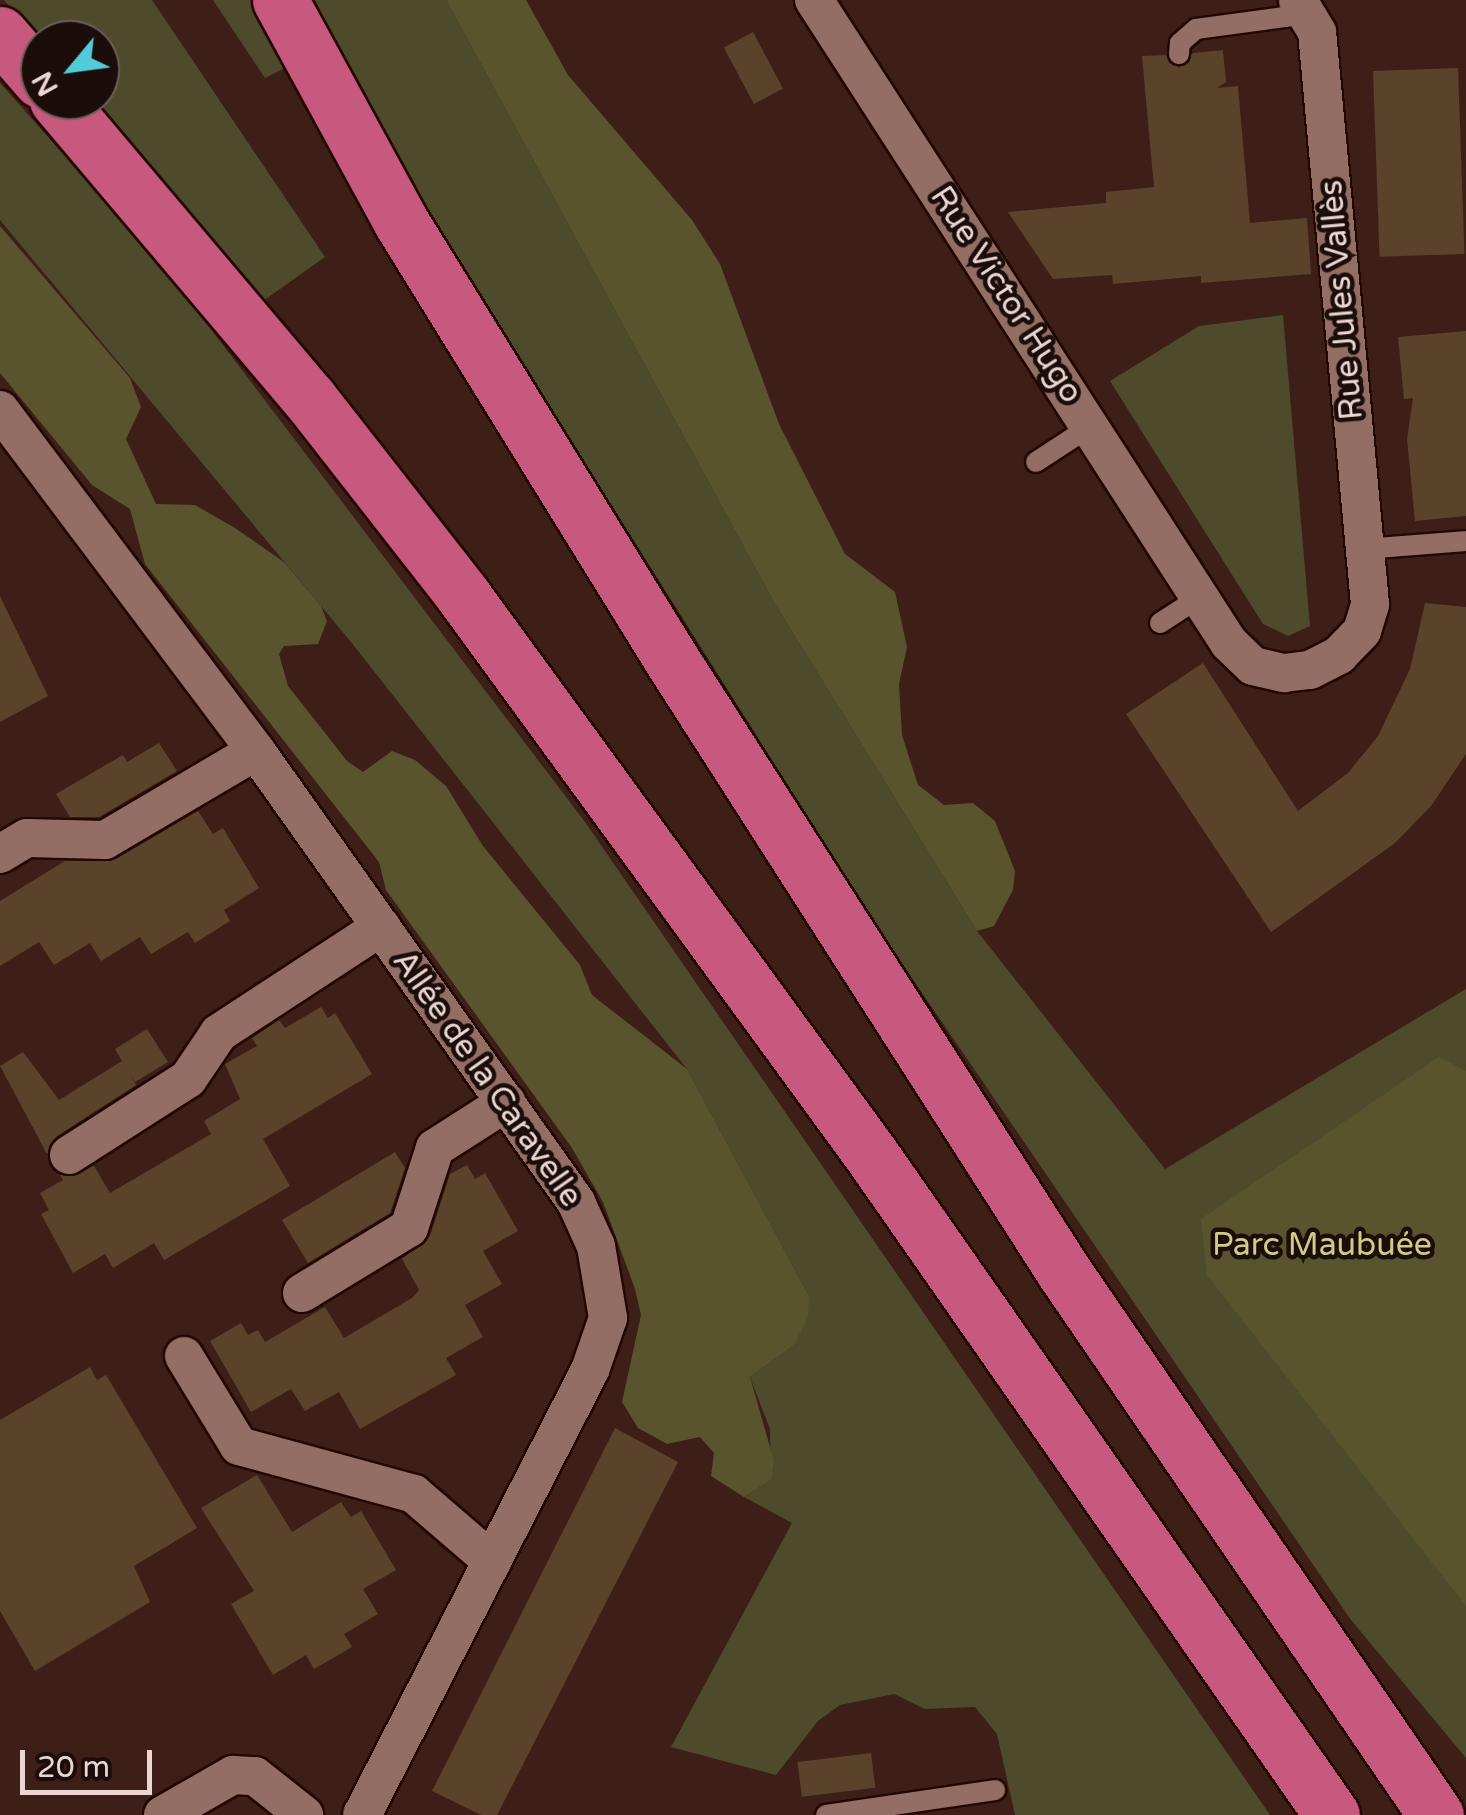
<!DOCTYPE html>
<meta charset="utf-8">
<style>
body{margin:0}
#map{position:relative;width:1466px;height:1815px;overflow:hidden;background:#3d1f18;font-family:"Varela Round",sans-serif}
div>[style]{position:absolute}
.green>*{inset:0;background:#4e4b2d}
.forest>*{inset:0;background:#59542e}
.building>*{inset:0;background:#5a432a;transform-origin:0 0}
.roads{filter:drop-shadow(2px 0 #230703) drop-shadow(-2px 0 #230703) drop-shadow(0 2px #230703) drop-shadow(0 -2px #230703)}
.service>*{height:20px;margin:-10px;padding:0 10px;transform-origin:10px;border-radius:10px;background:#936e65}
.minor>*{height:38px;margin:-19px;padding:0 19px;transform-origin:19px;border-radius:19px;background:#936e65}
.trunk>*{height:55px;margin:-27.5px;padding:0 27.5px;transform-origin:27.5px;border-radius:27.5px;background:#c7587e}
span{translate:-50% -50%;white-space:nowrap;text-align:center;line-height:1.15;-webkit-text-stroke:9px #1b0d0a;paint-order:stroke}
.street-label{font-size:32px;color:#ecd6d1}
.park-label{font-size:32px;color:#d1ca88}
.north{position:absolute;left:20px;top:20px;width:100px;height:100px;box-sizing:border-box;background:#1b0d0a;border:2px solid #6f5d5a;border-radius:50%;rotate:241deg;font-size:28px;font-weight:700;line-height:40px;text-align:center;color:#ecd6d1}
.north::after{content:'';display:block;margin:auto;width:35px;height:45px;background:#52cbd9;clip-path:polygon(50% 0,100% 100%,50% 72%,0 100%)}
.scale{position:absolute;left:20px;top:1750px;width:132px;height:45px;box-sizing:border-box;border:5px solid #ecd6d1;border-top:0;padding-left:12px;font-size:30px;line-height:35px;white-space:nowrap;color:#ecd6d1;-webkit-text-stroke:8px #1b0d0a;paint-order:stroke}
</style>
<div id="map">
<div class="green">
<div style="clip-path:polygon(4px 0,152px 0,325px 257px,263px 301px,88px 100px,100px 100px,100px 40px,40px 43px)"></div>
<div style="clip-path:polygon(213px 0,251px 0,285px 68px,265px 78px)"></div>
<div style="clip-path:polygon(307px 0,446px 0,775px 604px,977px 931px,1165px 1169px,1466px 989px,1466px 1758px,1351px 1620px,879px 930px,391px 155px)"></div>
<div style="clip-path:polygon(0 83px,163px 266px,585px 822px,1270px 1815px,1015px 1815px,997px 1734px,975px 1707px,925px 1709px,894px 1694px,840px 1705px,818px 1721px,776px 1775px,671px 1747px,792px 1523px,744px 1497px,771px 1480px,770px 1429px,750px 1377px,794px 1345px,809px 1296px,687px 1069px,351px 642px,0 220px)"></div>
<div style="clip-path:polygon(1283px 315px,1310px 626px,1288px 636px,1263px 624px,1110px 381px,1199px 326px)"></div>
</div>
<div class="forest">
<div style="clip-path:polygon(446px 0,526px 0,568px 75px,692px 220px,720px 264px,779px 424px,845px 554px,895px 592px,907px 647px,899px 684px,902px 735px,918px 785px,944px 805px,973px 803px,995px 821px,1015px 871px,1013px 890px,994px 926px,977px 931px,775px 604px)"></div>
<div style="clip-path:polygon(0 226px,130px 378px,141px 407px,126px 439px,156px 504px,195px 505px,235px 528px,284px 562px,321px 606px,327px 621px,318px 644px,284px 646px,279px 654px,288px 686px,347px 761px,363px 772px,392px 751px,415px 760px,446px 786px,483px 846px,580px 965px,592px 995px,687px 1069px,809px 1296px,808px 1317px,794px 1345px,750px 1377px,774px 1461px,771px 1480px,744px 1497px,711px 1476px,714px 1453px,700px 1437px,667px 1444px,638px 1428px,622px 1402px,641px 1315px,635px 1289px,603px 1202px,572px 1148px,386px 890px,379px 862px,145px 564px,130px 509px,92px 485px,0 373px)"></div>
<div style="clip-path:polygon(1439px 1057px,1466px 1071px,1466px 1606px,1207px 1275px,1201px 1219px)"></div>
</div>
<div class="building">
<div style="left:753px;top:32px;width:64px;height:33px;rotate:62deg"></div>
<div style="clip-path:polygon(1223px 50px,1226px 82px,1217px 88px,1238px 86px,1250px 223px,1307px 218px,1311px 274px,1201px 283px,1201px 276px,1113px 284px,1112px 275px,1053px 279px,1008px 212px,1106px 203px,1106px 192px,1154px 187px,1142px 56px,1166px 55px,1179px 68px,1193px 53px)"></div>
<div style="left:1458px;top:68px;width:186px;height:85px;rotate:88deg"></div>
<div style="clip-path:polygon(1466px 331px,1466px 516px,1415px 521px,1407px 439px,1413px 398px,1404px 399px,1398px 337px)"></div>
<div style="clip-path:polygon(0 596px,48px 696px,0 722px)"></div>
<div style="clip-path:polygon(1425px 603px,1466px 607px,1466px 754px,1431px 806px,1395px 843px,1271px 932px,1126px 714px,1203px 663px,1298px 811px,1348px 773px,1378px 736px,1410px 669px)"></div>
<div style="clip-path:polygon(159px 743px,177px 771px,99px 817px,70px 817px,56px 794px,123px 755px,127px 762px)"></div>
<div style="clip-path:polygon(198px 811px,213px 834px,223px 828px,259px 888px,224px 910px,230px 921px,195px 943px,188px 932px,151px 954px,140px 937px,101px 961px,90px 943px,54px 965px,39px 942px,0 966px,0 901px,65px 861px,116px 859px)"></div>
<div style="clip-path:polygon(321px 1007px,328px 1018px,335px 1013px,372px 1074px,263px 1139px,290px 1186px,164px 1260px,154px 1243px,113px 1268px,105px 1254px,73px 1273px,41px 1214px,49px 1210px,40px 1193px,63px 1180px,60px 1175px,94px 1166px,110px 1193px,211px 1134px,204px 1121px,240px 1099px,225px 1064px,257px 1046px,252px 1038px,279px 1020px,285px 1028px)"></div>
<div style="clip-path:polygon(147px 1029px,168px 1062px,135px 1082px,130px 1074px,136px 1085px,57px 1136px,47px 1154px,0 1066px,23px 1052px,59px 1100px,122px 1061px,115px 1049px)"></div>
<div style="clip-path:polygon(395px 1152px,405px 1168px,390px 1213px,308px 1263px,282px 1220px)"></div>
<div style="clip-path:polygon(467px 1165px,475px 1179px,485px 1173px,518px 1231px,483px 1251px,502px 1284px,465px 1305px,483px 1337px,446px 1358px,456px 1375px,360px 1429px,339px 1392px,305px 1411px,291px 1389px,251px 1412px,210px 1341px,241px 1323px,248px 1335px,258px 1330px,265px 1342px,325px 1307px,344px 1338px,412px 1298px,419px 1290px,402px 1259px,430px 1236px,450px 1174px)"></div>
<div style="clip-path:polygon(90px 1367px,97px 1380px,106px 1375px,197px 1528px,134px 1566px,150px 1602px,35px 1671px,0 1611px,0 1420px)"></div>
<div style="clip-path:polygon(615px 1428px,678px 1462px,497px 1815px,481px 1815px,432px 1791px)"></div>
<div style="clip-path:polygon(257px 1475px,292px 1532px,341px 1502px,351px 1517px,361px 1511px,396px 1570px,363px 1589px,378px 1614px,344px 1634px,352px 1647px,314px 1669px,306px 1655px,273px 1675px,231px 1604px,254px 1591px,201px 1508px)"></div>
<div style="left:871px;top:1753px;width:35px;height:74px;rotate:83deg"></div>
</div>
<div class="roads">
<div class="service">
<div style="left:1179px;top:54px;width:11px;rotate:-85deg"></div>
<div style="left:1180px;top:43px;width:21px;rotate:-41deg"></div>
<div style="left:1196px;top:29px;width:112px;rotate:-7.7deg"></div>
<div style="left:1036px;top:462px;width:66px;rotate:-33.2deg"></div>
<div style="left:1364px;top:549px;width:102px;rotate:-4.5deg"></div>
<div style="left:1160px;top:623px;width:48px;rotate:-33deg"></div>
<div style="left:826px;top:1815px;width:171px;rotate:-8.4deg"></div>
</div>
<div class="minor">
<div style="left:814px;top:0;width:765px;rotate:57.16deg"></div>
<div style="left:1229px;top:643px;width:33px;rotate:44deg"></div>
<div style="left:1253px;top:666px;width:32px;rotate:13deg"></div>
<div style="left:1284px;top:673px;width:26px;rotate:-7deg"></div>
<div style="left:1310px;top:670px;width:33px;rotate:-27deg"></div>
<div style="left:1339px;top:655px;width:33px;rotate:-46deg"></div>
<div style="left:1362px;top:631px;width:28px;rotate:-73deg"></div>
<div style="left:1370px;top:604px;width:574px;rotate:-95.29deg"></div>
<div style="left:1317px;top:32px;width:37px;rotate:-121deg"></div>
<div style="left:0;top:410px;width:426px;rotate:53.1deg"></div>
<div style="left:256px;top:751px;width:553px;rotate:54.64deg"></div>
<div style="left:576px;top:1202px;width:48px;rotate:65.6deg"></div>
<div style="left:596px;top:1246px;width:73px;rotate:80.5deg"></div>
<div style="left:608px;top:1318px;width:55px;rotate:109.1deg"></div>
<div style="left:590px;top:1370px;width:500px;rotate:117.13deg"></div>
<div style="left:0;top:854px;width:31px;rotate:-31deg"></div>
<div style="left:27px;top:838px;width:78px;rotate:1.5deg"></div>
<div style="left:105px;top:840px;width:175px;rotate:-30.5deg"></div>
<div style="left:69px;top:1155px;width:141px;rotate:-32.6deg"></div>
<div style="left:188px;top:1079px;width:55px;rotate:-56deg"></div>
<div style="left:219px;top:1033px;width:194px;rotate:-33.2deg"></div>
<div style="left:302px;top:1293px;width:125px;rotate:-31.3deg"></div>
<div style="left:409px;top:1228px;width:84px;rotate:-72deg"></div>
<div style="left:435px;top:1148px;width:85px;rotate:-32.6deg"></div>
<div style="left:184px;top:1356px;width:105px;rotate:58.6deg"></div>
<div style="left:239px;top:1446px;width:181px;rotate:15.3deg"></div>
<div style="left:414px;top:1494px;width:103px;rotate:40.7deg"></div>
<div style="left:163px;top:1815px;width:81px;rotate:-29.7deg"></div>
<div style="left:233px;top:1775px;width:22px;rotate:3deg"></div>
<div style="left:255px;top:1776px;width:63px;rotate:38.5deg"></div>
</div>
<div class="trunk">
<div style="left:280px;top:0;width:253px;rotate:61.4deg"></div>
<div style="left:401px;top:222px;width:517px;rotate:58.28deg"></div>
<div style="left:673px;top:662px;width:725px;rotate:57.34deg"></div>
<div style="left:1064px;top:1272px;width:658px;rotate:55.59deg"></div>
<div style="left:0;top:34px;width:61px;rotate:49deg"></div>
<div style="left:57px;top:100px;width:390px;rotate:49.8deg"></div>
<div style="left:309px;top:398px;width:249px;rotate:52deg"></div>
<div style="left:462px;top:594px;width:692px;rotate:53.88deg"></div>
<div style="left:870px;top:1153px;width:807px;rotate:55.09deg"></div>
</div>
</div>
<div class="street-label">
<span style="left:1006px;top:295px;rotate:57deg">Rue Victor Hugo</span>
<span style="left:1342px;top:300px;rotate:-95deg">Rue Jules Vallès</span>
<span style="left:487px;top:1079px;rotate:55deg">Allée de la Caravelle</span>
</div>
<div class="park-label">
<span style="left:1322px;top:1245px">Parc Maubuée</span>
</div>
<div class="north">N</div>
<div class="scale">20 m</div>
</div>
